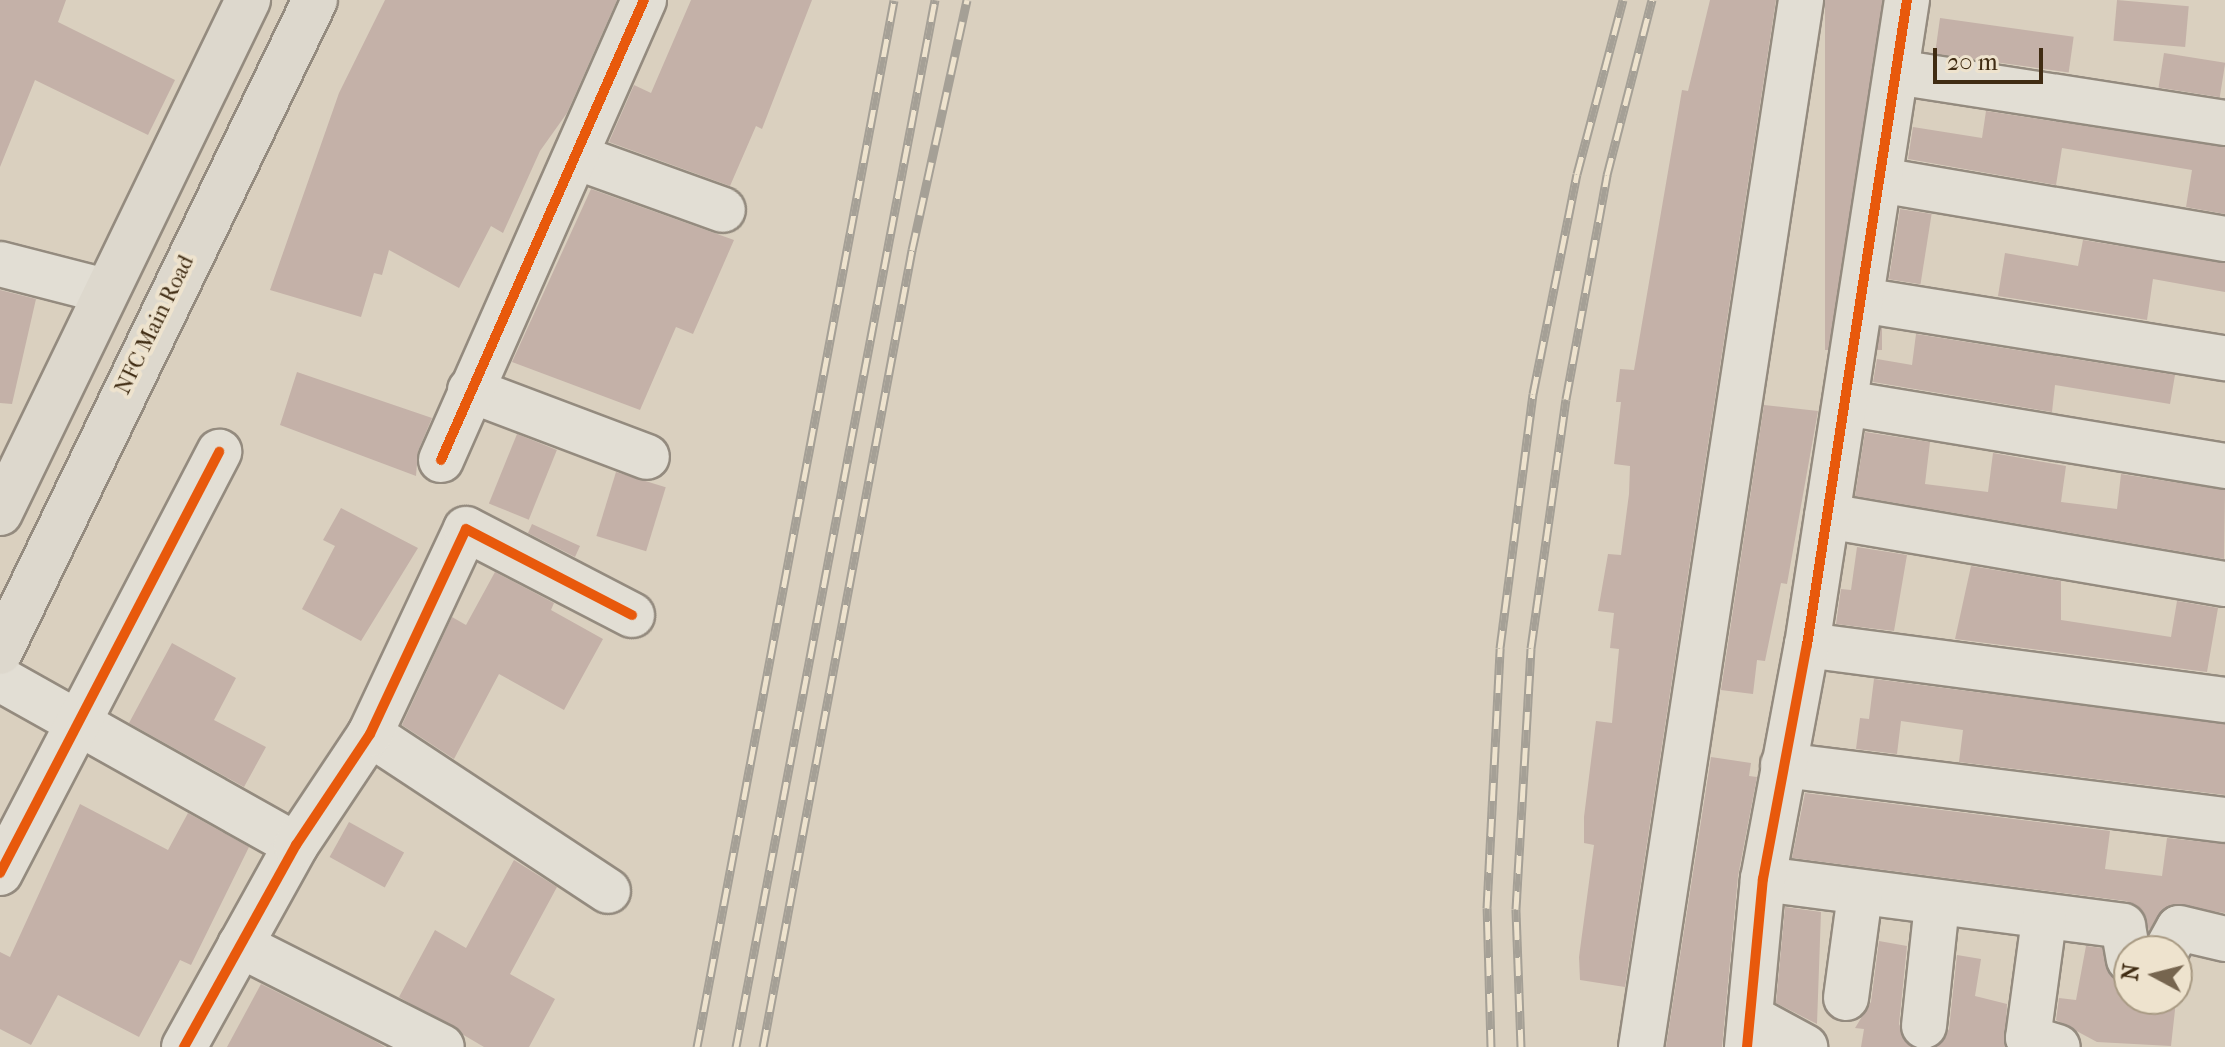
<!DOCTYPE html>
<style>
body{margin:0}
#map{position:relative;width:2225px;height:1047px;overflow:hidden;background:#dad0bf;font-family:"IM FELL French Canon",serif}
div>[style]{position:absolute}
.building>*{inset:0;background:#c4b1a8;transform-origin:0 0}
.roads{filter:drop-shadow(2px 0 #948b7f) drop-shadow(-2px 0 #948b7f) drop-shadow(0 2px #948b7f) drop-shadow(0 -2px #948b7f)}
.minor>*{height:44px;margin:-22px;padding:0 22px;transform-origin:22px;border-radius:22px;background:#e2ded4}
.major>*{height:44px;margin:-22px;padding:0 22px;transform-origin:22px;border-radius:22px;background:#ddd8cd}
.rail>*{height:9px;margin-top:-4.5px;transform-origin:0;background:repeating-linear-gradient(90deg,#eee3ce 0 18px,#a5a096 0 36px);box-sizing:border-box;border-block:2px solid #a5a096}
.cycleway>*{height:10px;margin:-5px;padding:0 5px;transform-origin:5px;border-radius:5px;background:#e8590c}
span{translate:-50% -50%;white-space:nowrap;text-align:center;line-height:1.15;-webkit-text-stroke:8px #eee3ce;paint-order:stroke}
.street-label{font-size:22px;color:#402c13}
.north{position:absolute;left:2113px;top:935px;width:80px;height:80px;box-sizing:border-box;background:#eee3ce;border:2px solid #a89a83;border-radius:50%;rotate:277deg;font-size:22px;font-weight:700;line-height:32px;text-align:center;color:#402c13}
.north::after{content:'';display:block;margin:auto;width:28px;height:36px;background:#76654f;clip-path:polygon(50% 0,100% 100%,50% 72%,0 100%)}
.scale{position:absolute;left:1933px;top:48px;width:110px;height:36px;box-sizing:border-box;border:4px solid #402c13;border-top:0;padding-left:10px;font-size:24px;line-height:28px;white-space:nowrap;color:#402c13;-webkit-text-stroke:6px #eee3ce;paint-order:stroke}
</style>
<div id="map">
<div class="building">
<div style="clip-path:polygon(0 0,66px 0,58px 22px,175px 80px,148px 135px,35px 80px,0 167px)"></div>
<div style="clip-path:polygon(385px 0,617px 0,567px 113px,540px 151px,503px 233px,491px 226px,459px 288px,389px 250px,382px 275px,374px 273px,361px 317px,270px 290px,339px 93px)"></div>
<div style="clip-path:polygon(691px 0,812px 0,762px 129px,756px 126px,730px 186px,609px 142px,634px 85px,651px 93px)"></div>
<div style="clip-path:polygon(1710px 0,1776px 0,1625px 987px,1580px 980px,1579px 957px,1594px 845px,1584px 843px,1584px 817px,1596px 721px,1612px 723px,1619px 649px,1610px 648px,1614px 613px,1598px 611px,1608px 554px,1621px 555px,1629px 494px,1630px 466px,1614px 464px,1621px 402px,1616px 402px,1620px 369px,1634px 370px,1682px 90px,1688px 91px)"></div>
<div style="left:1825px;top:0;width:57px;height:350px"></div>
<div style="left:2117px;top:0;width:72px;height:41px;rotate:5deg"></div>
<div style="left:1940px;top:18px;width:135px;height:36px;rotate:8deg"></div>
<div style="left:2164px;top:53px;width:62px;height:35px;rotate:9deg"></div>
<div style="clip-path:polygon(1986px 111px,2225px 147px,2225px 214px,2186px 207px,2192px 170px,2062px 148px,2056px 185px,1908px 159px,1913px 127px,1982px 138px)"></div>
<div style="clip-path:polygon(591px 189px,734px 240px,693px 334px,676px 327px,640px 410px,512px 362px)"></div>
<div style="left:1900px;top:209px;width:32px;height:71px;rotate:9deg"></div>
<div style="clip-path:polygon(2083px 240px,2225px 263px,2225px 292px,2153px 279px,2147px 320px,1998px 296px,2005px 253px,2078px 266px)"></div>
<div style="clip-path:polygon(0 290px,36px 299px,12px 404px,0 403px)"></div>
<div style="clip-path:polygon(1916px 334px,2175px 375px,2170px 404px,2055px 385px,2052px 412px,1873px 382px,1877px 359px,1912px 365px)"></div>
<div style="clip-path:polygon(297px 372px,432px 418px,418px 451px,416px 476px,280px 425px)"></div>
<div style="clip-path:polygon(1764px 405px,1818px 411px,1787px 584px,1781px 583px,1765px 661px,1757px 660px,1753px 694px,1721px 690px)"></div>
<div style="clip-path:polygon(1865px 432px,1930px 442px,1925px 484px,1988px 492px,1993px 453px,2066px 466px,2061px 502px,2117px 509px,2121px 474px,2225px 490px,2224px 559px,1855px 496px)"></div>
<div style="left:517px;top:434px;width:43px;height:75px;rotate:22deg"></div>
<div style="left:616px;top:472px;width:52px;height:67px;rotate:17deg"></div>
<div style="clip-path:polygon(341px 508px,418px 548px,361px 641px,302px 609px,335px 546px,323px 540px)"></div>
<div style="clip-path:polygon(532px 524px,580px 546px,575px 557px,528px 533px)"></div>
<div style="clip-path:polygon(1857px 547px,1907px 555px,1894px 631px,1836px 624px,1841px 589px,1851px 590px)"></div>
<div style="clip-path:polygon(1971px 566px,2061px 581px,2061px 620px,2171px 637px,2177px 601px,2218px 608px,2207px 672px,1955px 639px)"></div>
<div style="clip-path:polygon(495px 572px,554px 603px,551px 610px,603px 639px,564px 710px,499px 674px,454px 759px,402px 725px,452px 617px,466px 625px)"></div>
<div style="clip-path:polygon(172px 643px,236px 678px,214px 720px,266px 747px,244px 787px,129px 723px)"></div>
<div style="clip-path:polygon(1874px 679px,2225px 724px,2225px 795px,1959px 762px,1963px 730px,1901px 721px,1897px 754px,1856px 749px,1860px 718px,1869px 719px)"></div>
<div style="clip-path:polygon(1711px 757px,1751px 763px,1749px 776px,1757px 777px,1738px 876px,1722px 1047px,1666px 1047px)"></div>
<div style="clip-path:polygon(1805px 793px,2110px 831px,2105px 869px,2162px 876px,2167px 838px,2225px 844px,2225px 913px,2170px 905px,2149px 930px,2141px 909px,2126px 901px,1792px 858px)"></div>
<div style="clip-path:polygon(80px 804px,168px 850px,188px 813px,249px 847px,191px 965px,180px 960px,139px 1037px,58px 995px,31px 1045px,0 1029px,0 952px,10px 957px)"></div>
<div style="left:349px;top:822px;width:63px;height:40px;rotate:29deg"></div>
<div style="clip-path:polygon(514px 860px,557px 887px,510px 974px,555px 999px,529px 1047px,484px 1047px,399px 997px,435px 930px,466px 948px)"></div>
<div style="clip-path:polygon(1785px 907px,1821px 912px,1817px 1024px,1776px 1003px)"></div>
<div style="clip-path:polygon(1879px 941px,1907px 946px,1899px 1024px,1911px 1047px,1861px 1047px,1864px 1029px,1855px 1028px,1871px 1002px)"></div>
<div style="clip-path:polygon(2086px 946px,2102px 948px,2110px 975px,2129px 983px,2129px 999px,2176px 1001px,2171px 1046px,2097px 1042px,2056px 1020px,2059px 998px,2076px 1000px)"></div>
<div style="clip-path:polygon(1957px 955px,1981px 959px,1975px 996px,2007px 1004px,2005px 1047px,1937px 1047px,1949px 1029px)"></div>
<div style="clip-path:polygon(261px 984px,373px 1040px,385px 1047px,227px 1047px)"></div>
</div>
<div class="roads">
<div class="minor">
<div style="left:1896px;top:72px;width:333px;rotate:8.8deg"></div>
<div style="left:576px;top:157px;width:156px;rotate:19.8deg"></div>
<div style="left:1880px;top:180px;width:350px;rotate:9.7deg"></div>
<div style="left:0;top:264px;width:108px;rotate:14.4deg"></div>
<div style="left:1861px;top:300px;width:369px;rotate:9.1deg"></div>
<div style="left:470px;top:390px;width:189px;rotate:20.7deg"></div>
<div style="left:1845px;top:403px;width:385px;rotate:9.4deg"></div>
<div style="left:441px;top:460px;width:503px;rotate:-66.19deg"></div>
<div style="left:1827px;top:516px;width:404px;rotate:9.7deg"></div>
<div style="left:1807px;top:645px;width:422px;rotate:7.5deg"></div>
<div style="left:0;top:679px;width:339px;rotate:29.3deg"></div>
<div style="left:370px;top:734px;width:285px;rotate:33.4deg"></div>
<div style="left:1783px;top:765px;width:445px;rotate:7.1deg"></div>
<div style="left:0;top:873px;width:475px;rotate:-62.5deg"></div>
<div style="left:1763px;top:879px;width:363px;rotate:7.4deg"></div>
<div style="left:2123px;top:926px;width:34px;rotate:80deg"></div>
<div style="left:2044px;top:920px;width:119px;rotate:97.7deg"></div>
<div style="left:2028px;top:1038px;width:31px;rotate:17deg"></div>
<div style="left:240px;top:945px;width:226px;rotate:26.8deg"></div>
<div style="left:2166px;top:951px;width:26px;rotate:-61deg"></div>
<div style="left:2179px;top:928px;width:47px;rotate:13.4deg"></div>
<div style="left:1846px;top:998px;width:105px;rotate:-82.3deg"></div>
<div style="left:1750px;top:1017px;width:63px;rotate:28.6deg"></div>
<div style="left:1924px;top:1026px;width:122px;rotate:-83.9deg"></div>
<div style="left:184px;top:1047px;width:231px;rotate:-61deg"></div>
<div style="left:296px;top:845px;width:133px;rotate:-56.3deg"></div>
<div style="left:370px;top:734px;width:226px;rotate:-64.9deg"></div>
<div style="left:466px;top:529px;width:187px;rotate:27.4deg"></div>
<div style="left:1641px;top:1047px;width:1059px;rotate:-81.31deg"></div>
<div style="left:1747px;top:1047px;width:169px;rotate:-84.6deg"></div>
<div style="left:1763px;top:879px;width:238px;rotate:-79.4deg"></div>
<div style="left:1807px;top:645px;width:653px;rotate:-81.19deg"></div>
</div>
<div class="major">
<div style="left:0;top:513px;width:570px;rotate:-64.2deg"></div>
<div style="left:0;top:652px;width:724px;rotate:-64.21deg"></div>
</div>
</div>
<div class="rail">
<div style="left:697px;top:1047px;width:1065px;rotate:-79.34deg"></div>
<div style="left:736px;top:1047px;width:1066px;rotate:-79.24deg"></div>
<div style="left:763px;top:1047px;width:811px;rotate:-79.41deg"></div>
<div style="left:912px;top:250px;width:256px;rotate:-77.6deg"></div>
<div style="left:1491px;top:1047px;width:139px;rotate:-91.6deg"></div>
<div style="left:1487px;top:908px;width:260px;rotate:-87.1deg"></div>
<div style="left:1500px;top:648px;width:256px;rotate:-82.6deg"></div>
<div style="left:1533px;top:394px;width:224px;rotate:-78.7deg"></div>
<div style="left:1577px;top:174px;width:180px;rotate:-75.2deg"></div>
<div style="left:1521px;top:1047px;width:138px;rotate:-92.1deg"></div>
<div style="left:1516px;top:909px;width:261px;rotate:-86.7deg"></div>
<div style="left:1531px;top:648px;width:251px;rotate:-82deg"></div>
<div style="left:1566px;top:399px;width:228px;rotate:-79.6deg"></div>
<div style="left:1607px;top:175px;width:181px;rotate:-75.6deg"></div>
</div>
<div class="cycleway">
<div style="left:441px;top:460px;width:503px;rotate:-66.19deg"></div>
<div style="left:0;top:873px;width:475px;rotate:-62.5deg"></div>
<div style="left:184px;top:1047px;width:231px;rotate:-61deg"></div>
<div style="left:296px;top:845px;width:133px;rotate:-56.3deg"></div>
<div style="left:370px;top:734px;width:226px;rotate:-64.9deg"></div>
<div style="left:466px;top:529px;width:187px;rotate:27.4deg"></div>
<div style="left:1747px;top:1047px;width:169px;rotate:-84.6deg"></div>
<div style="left:1763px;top:879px;width:238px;rotate:-79.4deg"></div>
<div style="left:1807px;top:645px;width:653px;rotate:-81.19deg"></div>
</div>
<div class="street-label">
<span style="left:155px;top:325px;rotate:-64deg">NFC Main Road</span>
</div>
<div class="north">N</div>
<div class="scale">20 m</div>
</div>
